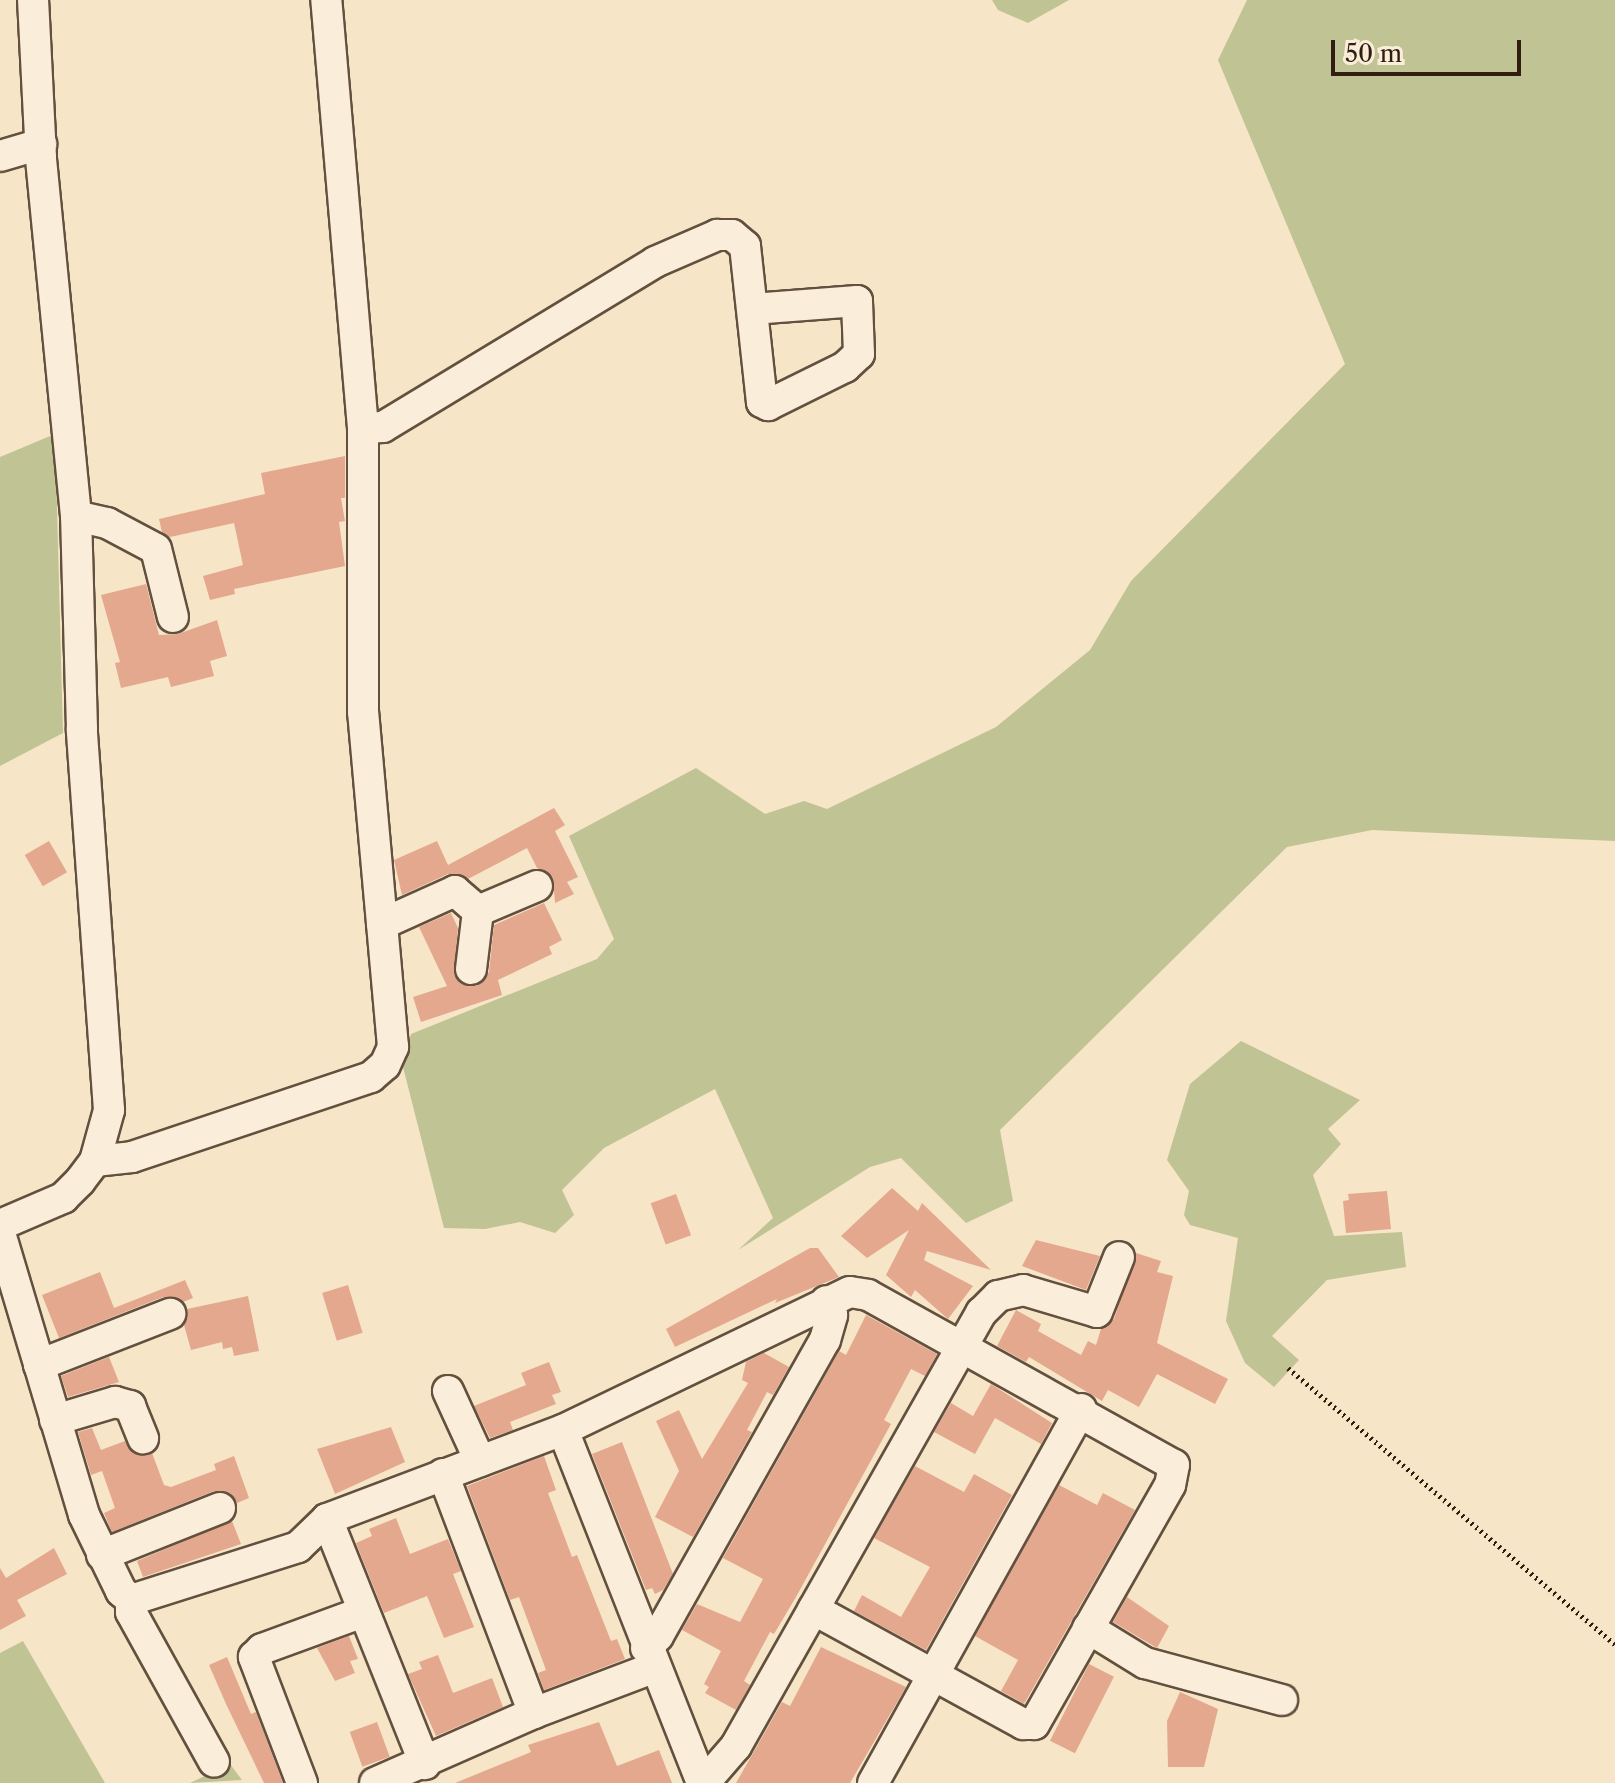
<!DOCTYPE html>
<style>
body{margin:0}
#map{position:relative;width:1615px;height:1783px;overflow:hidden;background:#f7e5c7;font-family:"Libre Caslon Text",serif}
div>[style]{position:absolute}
.green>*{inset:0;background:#c0c393}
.building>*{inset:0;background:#e4a88e;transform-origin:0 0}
.path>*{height:5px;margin-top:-2.5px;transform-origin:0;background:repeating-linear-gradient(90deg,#321e11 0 2px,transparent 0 6px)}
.roads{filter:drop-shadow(2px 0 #63503e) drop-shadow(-2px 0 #63503e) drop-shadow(0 2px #63503e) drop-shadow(0 -2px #63503e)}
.minor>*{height:30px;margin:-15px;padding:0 15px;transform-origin:15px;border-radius:15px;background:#faeedb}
span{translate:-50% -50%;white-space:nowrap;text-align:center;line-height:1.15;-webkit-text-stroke:7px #faeedb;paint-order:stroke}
.scale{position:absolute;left:1331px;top:40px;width:190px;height:36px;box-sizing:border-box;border:4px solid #321e11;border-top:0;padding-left:10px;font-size:24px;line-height:28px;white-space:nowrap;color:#321e11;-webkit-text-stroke:6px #faeedb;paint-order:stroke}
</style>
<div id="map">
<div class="green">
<div style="clip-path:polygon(992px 0,1069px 0,1028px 23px,998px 10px)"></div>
<div style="clip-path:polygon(1247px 0,1615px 0,1615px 841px,1372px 830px,1287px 847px,1000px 1130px,1013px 1201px,966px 1223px,901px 1158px,870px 1167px,738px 1250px,773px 1218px,715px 1089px,604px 1148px,562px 1190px,574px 1215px,555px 1233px,520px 1222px,485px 1229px,444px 1228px,403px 1067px,411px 1034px,597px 959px,614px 939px,569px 836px,696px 768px,765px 814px,804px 801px,827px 809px,996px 727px,1090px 650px,1131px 581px,1345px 364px,1218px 60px)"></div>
<div style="clip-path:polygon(55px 434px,63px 733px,0 766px,0 457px)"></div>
<div style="clip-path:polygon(1241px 1041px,1360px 1100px,1328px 1129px,1341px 1144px,1313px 1175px,1334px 1236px,1402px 1232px,1406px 1267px,1327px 1280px,1272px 1336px,1299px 1360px,1274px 1387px,1245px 1363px,1226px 1321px,1238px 1238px,1190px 1225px,1184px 1215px,1189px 1191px,1167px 1160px,1190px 1084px)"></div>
<div style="clip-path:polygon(23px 1641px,105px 1783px,0 1783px,0 1653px)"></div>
<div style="clip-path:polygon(230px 1764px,242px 1780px,190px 1783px)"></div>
</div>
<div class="building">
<div style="clip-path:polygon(345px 456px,345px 498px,341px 498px,345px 521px,339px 522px,345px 566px,234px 589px,235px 594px,210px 600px,203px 576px,243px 565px,234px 523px,170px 537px,162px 532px,159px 519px,265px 494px,261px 473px)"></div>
<div style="clip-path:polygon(146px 584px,159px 635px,178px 634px,217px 620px,227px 656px,210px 661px,214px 676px,171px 687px,168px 677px,121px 688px,115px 663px,120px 662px,101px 595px)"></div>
<div style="clip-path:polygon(554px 808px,565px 825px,555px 831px,578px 877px,567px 882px,574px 894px,555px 903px,553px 878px,537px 868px,527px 848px,468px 879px,448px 874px,402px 895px,394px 860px,437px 841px,448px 865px)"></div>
<div style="left:49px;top:841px;width:36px;height:28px;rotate:60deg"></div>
<div style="clip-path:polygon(544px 903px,562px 940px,549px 947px,552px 954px,498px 980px,502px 995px,421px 1022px,413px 997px,447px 986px,419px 927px,451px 913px,458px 928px,454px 975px,461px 984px,477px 986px,489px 972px,494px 925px)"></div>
<div style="clip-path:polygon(892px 1188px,918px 1211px,922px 1203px,991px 1270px,927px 1251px,924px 1260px,973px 1286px,948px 1319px,915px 1290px,911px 1297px,886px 1275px,909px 1230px,867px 1258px,841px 1236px)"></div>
<div style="clip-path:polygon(1387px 1191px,1391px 1229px,1346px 1233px,1343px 1201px,1349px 1200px,1348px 1194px)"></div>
<div style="left:676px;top:1194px;width:44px;height:27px;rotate:70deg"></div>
<div style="clip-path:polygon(1036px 1240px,1100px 1256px,1086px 1290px,1022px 1266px)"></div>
<div style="clip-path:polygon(810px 1248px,818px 1248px,839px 1277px,775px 1303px,777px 1299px,675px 1347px,666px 1329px)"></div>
<div style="clip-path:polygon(1136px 1253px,1161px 1261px,1157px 1272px,1173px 1276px,1157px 1343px,1228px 1379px,1215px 1404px,1157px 1374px,1139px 1407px,1108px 1390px,1102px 1401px,1029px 1357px,1026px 1362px,997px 1346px,1016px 1310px,1041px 1324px,1038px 1331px,1081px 1355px,1088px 1341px,1096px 1345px,1101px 1329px,1114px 1319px)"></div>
<div style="clip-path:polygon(100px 1272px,114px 1308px,185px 1280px,193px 1298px,183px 1302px,163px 1297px,59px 1338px,42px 1295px)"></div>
<div style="left:348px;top:1285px;width:50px;height:27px;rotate:73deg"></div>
<div style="clip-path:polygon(248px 1296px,259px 1351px,234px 1356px,232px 1347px,223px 1349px,222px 1342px,191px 1350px,184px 1325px,187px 1309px)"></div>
<div style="clip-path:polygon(866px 1315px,937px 1354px,925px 1376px,911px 1369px,884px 1420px,891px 1424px,796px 1597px,774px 1634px,770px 1632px,744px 1681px,750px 1685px,736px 1710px,705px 1693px,709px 1687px,704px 1684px,721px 1651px,682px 1630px,697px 1604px,740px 1622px,763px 1579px,723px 1558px,839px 1351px,846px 1355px)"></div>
<div style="clip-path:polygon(764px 1353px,789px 1367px,773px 1395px,767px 1392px,747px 1430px,752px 1432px,693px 1537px,655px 1517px,679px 1471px,656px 1421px,679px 1410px,702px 1459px,748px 1383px,742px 1380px,746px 1362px)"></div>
<div style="clip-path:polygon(109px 1357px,119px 1382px,68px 1397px,61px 1376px)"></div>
<div style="clip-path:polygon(549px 1362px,561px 1392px,552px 1395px,556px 1404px,510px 1422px,513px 1430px,490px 1438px,474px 1406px,526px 1385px,521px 1373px)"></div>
<div style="clip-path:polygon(991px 1384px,1052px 1423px,1041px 1444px,995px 1418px,975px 1454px,934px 1432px,951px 1403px,973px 1416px)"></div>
<div style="clip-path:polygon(391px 1427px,405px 1462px,335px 1494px,317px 1449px)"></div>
<div style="clip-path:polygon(92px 1428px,101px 1450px,125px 1441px,133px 1453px,152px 1453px,164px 1485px,171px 1487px,216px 1470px,214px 1464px,234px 1456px,249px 1498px,237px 1503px,230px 1493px,214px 1491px,112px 1532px,104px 1513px,115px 1508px,102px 1471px,91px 1475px,78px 1432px)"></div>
<div style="clip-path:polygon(622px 1442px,673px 1574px,663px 1590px,655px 1594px,652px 1588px,646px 1590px,592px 1454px)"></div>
<div style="clip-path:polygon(544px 1456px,556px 1490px,548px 1493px,572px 1557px,577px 1555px,611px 1641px,617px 1639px,625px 1659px,544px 1690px,538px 1673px,546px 1670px,519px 1597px,510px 1600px,467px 1486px)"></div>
<div style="clip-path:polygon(915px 1466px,964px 1492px,974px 1474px,1012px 1495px,926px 1650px,854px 1611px,862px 1595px,901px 1617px,930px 1567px,874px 1538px)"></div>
<div style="clip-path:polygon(1059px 1485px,1097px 1505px,1103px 1493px,1135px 1510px,1024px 1704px,1001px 1691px,1018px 1660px,975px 1636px)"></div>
<div style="clip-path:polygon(396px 1518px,410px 1554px,448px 1539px,461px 1571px,453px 1574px,474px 1627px,444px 1638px,427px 1596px,384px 1613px,356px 1543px,372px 1536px,369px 1529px)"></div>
<div style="clip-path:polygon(232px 1521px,241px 1544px,143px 1577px,137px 1561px)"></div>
<div style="clip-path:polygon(54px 1548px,67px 1574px,17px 1600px,26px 1616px,0 1630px,0 1568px,6px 1578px)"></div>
<div style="clip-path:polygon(1127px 1597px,1169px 1626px,1157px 1648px,1113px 1622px)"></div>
<div style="clip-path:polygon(349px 1636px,358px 1659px,350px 1661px,355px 1673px,335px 1681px,317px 1648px)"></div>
<div style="clip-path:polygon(821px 1647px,906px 1687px,850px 1783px,736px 1783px,782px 1702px,790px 1706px)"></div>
<div style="clip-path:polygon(438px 1655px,453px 1693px,492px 1678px,503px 1707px,436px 1736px,408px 1674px,422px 1669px,419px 1662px)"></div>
<div style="clip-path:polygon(227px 1657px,251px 1714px,256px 1712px,283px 1783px,264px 1783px,226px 1704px,209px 1665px)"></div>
<div style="left:1089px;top:1664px;width:28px;height:86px;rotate:27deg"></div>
<div style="clip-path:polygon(1180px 1692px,1218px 1709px,1204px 1767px,1168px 1767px,1167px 1721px)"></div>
<div style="left:377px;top:1722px;width:37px;height:29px;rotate:70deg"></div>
<div style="clip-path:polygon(599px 1722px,617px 1766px,659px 1750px,672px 1783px,455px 1783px,531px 1752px,528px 1745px)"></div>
</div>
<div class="path">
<div style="left:1288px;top:1368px;width:428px;rotate:40.2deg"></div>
</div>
<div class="roads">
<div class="minor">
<div style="left:0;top:156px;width:43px;rotate:-16.3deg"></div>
<div style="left:363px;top:428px;width:20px;rotate:-3deg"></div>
<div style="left:383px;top:427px;width:318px;rotate:-31.2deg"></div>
<div style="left:655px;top:262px;width:68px;rotate:-23.5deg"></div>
<div style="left:717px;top:235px;width:15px"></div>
<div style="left:732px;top:235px;width:17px;rotate:40deg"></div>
<div style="left:745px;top:246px;width:157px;rotate:83.8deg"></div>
<div style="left:762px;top:402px;width:7px;rotate:27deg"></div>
<div style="left:768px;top:405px;width:86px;rotate:-26.3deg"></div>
<div style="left:845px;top:367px;width:19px;rotate:-43deg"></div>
<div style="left:859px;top:354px;width:53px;rotate:-92.2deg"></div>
<div style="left:857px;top:301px;width:105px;rotate:175.6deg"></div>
<div style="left:76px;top:516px;width:32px;rotate:13deg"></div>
<div style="left:107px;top:523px;width:55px;rotate:28deg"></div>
<div style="left:156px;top:549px;width:70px;rotate:76deg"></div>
<div style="left:478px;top:911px;width:64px;rotate:-23deg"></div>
<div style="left:382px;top:924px;width:80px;rotate:-24.3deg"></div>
<div style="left:455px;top:891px;width:30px;rotate:41deg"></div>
<div style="left:471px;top:969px;width:58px;rotate:-83.1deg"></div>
<div style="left:95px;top:1161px;width:37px;rotate:-6deg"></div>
<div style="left:132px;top:1157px;width:252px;rotate:-18.5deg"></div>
<div style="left:371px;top:1077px;width:18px;rotate:-41deg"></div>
<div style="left:385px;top:1065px;width:20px;rotate:-66deg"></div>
<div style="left:393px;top:1047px;width:336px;rotate:-95.1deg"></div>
<div style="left:363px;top:712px;width:284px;rotate:-90deg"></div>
<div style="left:363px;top:428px;width:430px;rotate:-94.9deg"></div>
<div style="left:0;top:1225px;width:69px;rotate:-23.2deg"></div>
<div style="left:63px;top:1198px;width:24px;rotate:-45deg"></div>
<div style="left:80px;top:1181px;width:25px;rotate:-53deg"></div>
<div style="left:95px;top:1161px;width:53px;rotate:-74.6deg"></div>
<div style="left:109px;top:1110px;width:382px;rotate:-94.1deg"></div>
<div style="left:82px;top:729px;width:213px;rotate:-91.6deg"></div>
<div style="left:76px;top:516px;width:361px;rotate:-95.6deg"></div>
<div style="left:41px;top:157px;width:157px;rotate:-92.9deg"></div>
<div style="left:0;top:1233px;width:294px;rotate:73.4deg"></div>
<div style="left:84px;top:1515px;width:85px;rotate:64deg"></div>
<div style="left:121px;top:1591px;width:13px;rotate:42deg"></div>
<div style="left:131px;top:1600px;width:175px;rotate:-17.6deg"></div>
<div style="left:298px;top:1547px;width:40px;rotate:-44deg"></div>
<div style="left:327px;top:1519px;width:252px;rotate:-20.7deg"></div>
<div style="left:563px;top:1430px;width:318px;rotate:-25.7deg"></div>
<div style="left:850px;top:1292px;width:18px;rotate:9deg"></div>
<div style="left:868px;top:1295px;width:350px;rotate:29.1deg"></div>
<div style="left:1174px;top:1465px;width:20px;rotate:101deg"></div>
<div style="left:1170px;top:1485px;width:275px;rotate:119.6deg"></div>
<div style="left:1034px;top:1724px;width:11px;rotate:180deg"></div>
<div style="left:1023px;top:1724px;width:239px;rotate:-151.3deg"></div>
<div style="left:39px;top:1365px;width:141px;rotate:-21.3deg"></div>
<div style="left:448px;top:1391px;width:77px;rotate:65.4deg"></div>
<div style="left:55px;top:1420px;width:63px;rotate:-16.7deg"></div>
<div style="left:115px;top:1402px;width:16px;rotate:15deg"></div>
<div style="left:130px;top:1406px;width:35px;rotate:68deg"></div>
<div style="left:563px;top:1430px;width:379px;rotate:68.5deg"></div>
<div style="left:443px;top:1474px;width:256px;rotate:69.2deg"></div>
<div style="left:327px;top:1519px;width:264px;rotate:68.2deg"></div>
<div style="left:102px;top:1555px;width:127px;rotate:-21.7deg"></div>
<div style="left:131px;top:1600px;width:12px;rotate:90deg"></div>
<div style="left:131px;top:1612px;width:171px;rotate:61deg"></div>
<div style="left:1088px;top:1628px;width:67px;rotate:31.6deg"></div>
<div style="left:1145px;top:1663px;width:142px;rotate:15.1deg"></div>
<div style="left:646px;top:1648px;width:17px;rotate:-45deg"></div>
<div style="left:658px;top:1636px;width:340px;rotate:-60.6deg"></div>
<div style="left:825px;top:1340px;width:26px;rotate:-74deg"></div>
<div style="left:832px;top:1315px;width:15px;rotate:-113deg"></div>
<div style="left:302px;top:1783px;width:135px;rotate:-110.9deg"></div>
<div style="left:254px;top:1657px;width:11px;rotate:-45deg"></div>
<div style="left:262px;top:1649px;width:108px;rotate:-20.1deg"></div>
<div style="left:375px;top:1783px;width:174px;rotate:-23.8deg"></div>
<div style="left:534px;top:1713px;width:127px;rotate:-20.7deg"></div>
<div style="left:704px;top:1783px;width:49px;rotate:-49.1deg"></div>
<div style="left:736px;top:1746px;width:498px;rotate:-60.5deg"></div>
<div style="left:981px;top:1313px;width:24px;rotate:-45deg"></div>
<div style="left:998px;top:1296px;width:26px;rotate:-13deg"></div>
<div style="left:1023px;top:1290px;width:77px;rotate:16.6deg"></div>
<div style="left:1097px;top:1312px;width:59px;rotate:-68.2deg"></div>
<div style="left:873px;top:1783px;width:428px;rotate:-60.9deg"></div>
</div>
</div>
<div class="scale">50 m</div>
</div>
